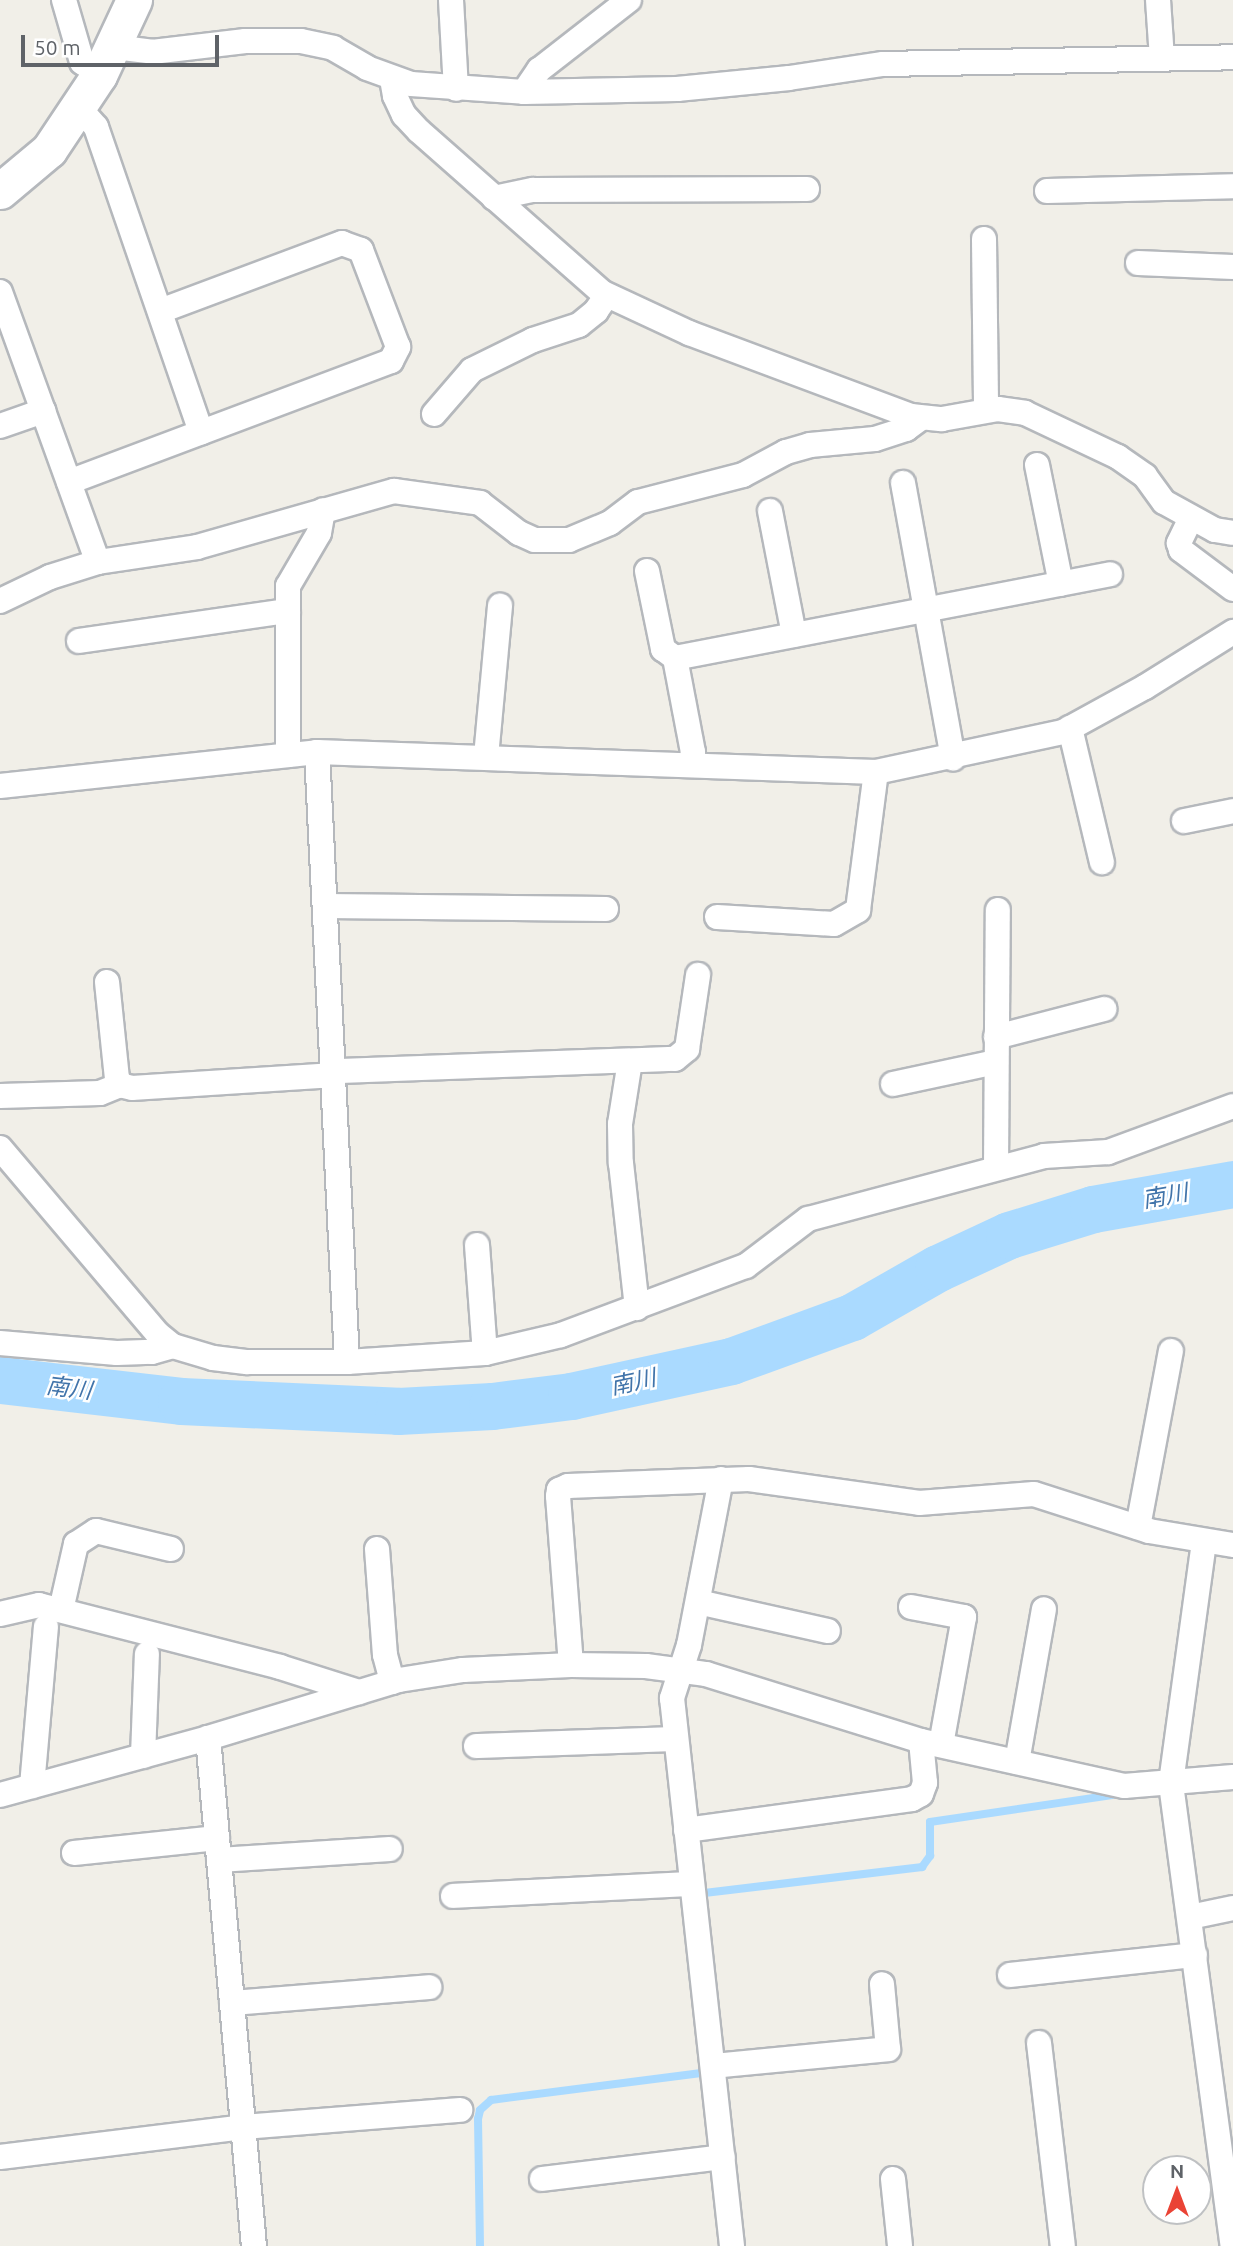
<!DOCTYPE html>
<meta charset="utf-8">
<style>
body{margin:0}
#map{position:relative;width:1233px;height:2246px;overflow:hidden;background:#f1efe8;font-family:Ubuntu,"Noto Sans JP",sans-serif}
div>[style]{position:absolute}
.stream>*{height:8px;margin:-4px;padding:0 4px;transform-origin:4px;border-radius:4px;background:#aadaff}
.river>*{height:47px;margin:-23.5px;padding:0 23.5px;transform-origin:23.5px;border-radius:23.5px;background:#aadaff}
.roads{filter:drop-shadow(2px 0 #b5b8bc) drop-shadow(-2px 0 #b5b8bc) drop-shadow(0 2px #b5b8bc) drop-shadow(0 -2px #b5b8bc)}
.street>*{height:24px;margin:-12px;padding:0 12px;transform-origin:12px;border-radius:12px;background:#fff}
.secondary>*{height:35px;margin:-17.5px;padding:0 17.5px;transform-origin:17.5px;border-radius:17.5px;background:#fff}
span{translate:-50% -50%;white-space:nowrap;text-align:center;line-height:1.15;-webkit-text-stroke:5px #fff;paint-order:stroke}
.water-label{font-size:23px;color:#4174aa;font-style:italic}
.north{position:absolute;left:1142px;top:2155px;width:70px;height:70px;box-sizing:border-box;background:#fff;border:2px solid #bfc1c3;border-radius:50%;rotate:0deg;font-size:19px;font-weight:700;line-height:28px;text-align:center;color:#5f6368}
.north::after{content:'';display:block;margin:auto;width:24px;height:32px;background:#ea4335;clip-path:polygon(50% 0,100% 100%,50% 72%,0 100%)}
.scale{position:absolute;left:21px;top:35px;width:198px;height:32px;box-sizing:border-box;border:4px solid #5f6368;border-top:0;padding-left:9px;font-size:21px;line-height:24px;white-space:nowrap;color:#5f6368;-webkit-text-stroke:5px #fff;paint-order:stroke}
</style>
<div id="map">
<div class="stream">
<div style="left:696px;top:1894px;width:228px;rotate:-6.8deg"></div>
<div style="left:922px;top:1867px;width:14px;rotate:-54deg"></div>
<div style="left:930px;top:1856px;width:34px;rotate:-90deg"></div>
<div style="left:930px;top:1822px;width:191px;rotate:-8.4deg"></div>
<div style="left:480px;top:2246px;width:127px;rotate:-90.9deg"></div>
<div style="left:478px;top:2119px;width:9px;rotate:-77deg"></div>
<div style="left:480px;top:2110px;width:15px;rotate:-42deg"></div>
<div style="left:491px;top:2100px;width:214px;rotate:-7.3deg"></div>
<div style="left:703px;top:2073px;width:9px;rotate:-96deg"></div>
</div>
<div class="river">
<div style="left:0;top:1380px;width:182px;rotate:6.6deg"></div>
<div style="left:181px;top:1401px;width:217px;rotate:2.6deg"></div>
<div style="left:398px;top:1411px;width:94px;rotate:-3deg"></div>
<div style="left:492px;top:1406px;width:80px;rotate:-7.2deg"></div>
<div style="left:571px;top:1396px;width:164px;rotate:-12.3deg"></div>
<div style="left:731px;top:1361px;width:129px;rotate:-20deg"></div>
<div style="left:852px;top:1317px;width:99px;rotate:-29.7deg"></div>
<div style="left:938px;top:1268px;width:78px;rotate:-24.9deg"></div>
<div style="left:1009px;top:1235px;width:88px;rotate:-17.2deg"></div>
<div style="left:1093px;top:1209px;width:142px;rotate:-10.1deg"></div>
</div>
<div class="roads">
<div class="street">
<div style="left:64px;top:0;width:65px;rotate:73.8deg"></div>
<div style="left:82px;top:62px;width:21px;rotate:37deg"></div>
<div style="left:451px;top:0;width:89px;rotate:86.8deg"></div>
<div style="left:1158px;top:0;width:58px;rotate:86.1deg"></div>
<div style="left:114px;top:47px;width:38px;rotate:7deg"></div>
<div style="left:152px;top:52px;width:94px;rotate:-6.7deg"></div>
<div style="left:245px;top:41px;width:56px"></div>
<div style="left:301px;top:41px;width:33px;rotate:12deg"></div>
<div style="left:333px;top:48px;width:39px;rotate:30deg"></div>
<div style="left:367px;top:68px;width:47px;rotate:20deg"></div>
<div style="left:411px;top:84px;width:113px;rotate:4deg"></div>
<div style="left:524px;top:92px;width:153px;rotate:-1.1deg"></div>
<div style="left:677px;top:89px;width:113px;rotate:-5.6deg"></div>
<div style="left:789px;top:78px;width:95px;rotate:-8.5deg"></div>
<div style="left:883px;top:64px;width:350px;rotate:-1.1deg"></div>
<div style="left:392px;top:79px;width:17px;rotate:80deg"></div>
<div style="left:395px;top:96px;width:21px;rotate:65deg"></div>
<div style="left:404px;top:115px;width:22px;rotate:47deg"></div>
<div style="left:419px;top:131px;width:245px;rotate:41.4deg"></div>
<div style="left:603px;top:293px;width:95px;rotate:24.9deg"></div>
<div style="left:689px;top:333px;width:237px;rotate:20.5deg"></div>
<div style="left:911px;top:416px;width:31px;rotate:6deg"></div>
<div style="left:942px;top:419px;width:57px;rotate:-10.1deg"></div>
<div style="left:998px;top:409px;width:27px;rotate:8deg"></div>
<div style="left:1025px;top:413px;width:103px;rotate:25.3deg"></div>
<div style="left:1118px;top:457px;width:33px;rotate:35deg"></div>
<div style="left:1145px;top:476px;width:32px;rotate:54deg"></div>
<div style="left:1164px;top:502px;width:58px;rotate:28.8deg"></div>
<div style="left:1215px;top:530px;width:18px;rotate:9deg"></div>
<div style="left:524px;top:92px;width:27px;rotate:-56deg"></div>
<div style="left:539px;top:70px;width:114px;rotate:-37.9deg"></div>
<div style="left:79px;top:108px;width:25px;rotate:48deg"></div>
<div style="left:96px;top:127px;width:323px;rotate:71deg"></div>
<div style="left:1047px;top:191px;width:186px;rotate:-1.5deg"></div>
<div style="left:494px;top:198px;width:40px;rotate:-12deg"></div>
<div style="left:533px;top:190px;width:274px;rotate:-0.2deg"></div>
<div style="left:984px;top:239px;width:171px;rotate:89.3deg"></div>
<div style="left:1138px;top:263px;width:95px;rotate:2.4deg"></div>
<div style="left:0;top:292px;width:287px;rotate:70.1deg"></div>
<div style="left:434px;top:414px;width:58px;rotate:-49.2deg"></div>
<div style="left:472px;top:370px;width:68px;rotate:-26.2deg"></div>
<div style="left:533px;top:340px;width:48px;rotate:-18.1deg"></div>
<div style="left:579px;top:325px;width:22px;rotate:-39deg"></div>
<div style="left:596px;top:311px;width:19px;rotate:-55deg"></div>
<div style="left:0;top:426px;width:46px;rotate:-19.2deg"></div>
<div style="left:1037px;top:465px;width:121px;rotate:78.6deg"></div>
<div style="left:69px;top:482px;width:344px;rotate:-20.6deg"></div>
<div style="left:391px;top:361px;width:16px;rotate:-63deg"></div>
<div style="left:398px;top:347px;width:104px;rotate:-110.9deg"></div>
<div style="left:361px;top:250px;width:20px;rotate:-160deg"></div>
<div style="left:342px;top:243px;width:194px;rotate:159.5deg"></div>
<div style="left:903px;top:483px;width:280px;rotate:79.7deg"></div>
<div style="left:770px;top:511px;width:126px;rotate:79deg"></div>
<div style="left:1191px;top:518px;width:28px;rotate:116deg"></div>
<div style="left:1179px;top:543px;width:7px;rotate:74deg"></div>
<div style="left:1181px;top:550px;width:65px;rotate:36.9deg"></div>
<div style="left:647px;top:571px;width:80px;rotate:78.4deg"></div>
<div style="left:663px;top:649px;width:15px;rotate:37deg"></div>
<div style="left:675px;top:658px;width:96px;rotate:79.2deg"></div>
<div style="left:693px;top:752px;width:12px;rotate:99deg"></div>
<div style="left:0;top:601px;width:55px;rotate:-25.6deg"></div>
<div style="left:50px;top:577px;width:50px;rotate:-17.4deg"></div>
<div style="left:98px;top:562px;width:100px;rotate:-8.6deg"></div>
<div style="left:197px;top:547px;width:205px;rotate:-15.9deg"></div>
<div style="left:394px;top:491px;width:87px;rotate:7.9deg"></div>
<div style="left:480px;top:503px;width:49px;rotate:37.6deg"></div>
<div style="left:519px;top:533px;width:17px;rotate:24deg"></div>
<div style="left:535px;top:540px;width:34px"></div>
<div style="left:569px;top:540px;width:44px;rotate:-22.5deg"></div>
<div style="left:610px;top:523px;width:35px;rotate:-37deg"></div>
<div style="left:638px;top:502px;width:108px;rotate:-14.4deg"></div>
<div style="left:743px;top:475px;width:49px;rotate:-28.1deg"></div>
<div style="left:786px;top:452px;width:25px;rotate:-16deg"></div>
<div style="left:810px;top:445px;width:65px;rotate:-5.3deg"></div>
<div style="left:875px;top:439px;width:33px;rotate:-18deg"></div>
<div style="left:906px;top:429px;width:19px;rotate:-36deg"></div>
<div style="left:79px;top:641px;width:211px;rotate:-8.2deg"></div>
<div style="left:675px;top:658px;width:443px;rotate:-10.9deg"></div>
<div style="left:1070px;top:728px;width:138px;rotate:76.6deg"></div>
<div style="left:317px;top:752px;width:611px;rotate:87.18deg"></div>
<div style="left:288px;top:755px;width:169px;rotate:-90deg"></div>
<div style="left:288px;top:586px;width:61px;rotate:-59.7deg"></div>
<div style="left:319px;top:533px;width:23px;rotate:-80deg"></div>
<div style="left:486px;top:757px;width:152px;rotate:-84.7deg"></div>
<div style="left:0;top:786px;width:319px;rotate:-6.1deg"></div>
<div style="left:317px;top:752px;width:559px;rotate:2.05deg"></div>
<div style="left:876px;top:772px;width:191px;rotate:-12.1deg"></div>
<div style="left:1063px;top:732px;width:94px;rotate:-28.8deg"></div>
<div style="left:1145px;top:687px;width:104px;rotate:-32deg"></div>
<div style="left:1184px;top:821px;width:50px;rotate:-11.5deg"></div>
<div style="left:326px;top:906px;width:280px;rotate:0.6deg"></div>
<div style="left:717px;top:917px;width:117px;rotate:3.4deg"></div>
<div style="left:834px;top:924px;width:28px;rotate:-30deg"></div>
<div style="left:858px;top:910px;width:139px;rotate:-82.6deg"></div>
<div style="left:107px;top:982px;width:97px;rotate:84.1deg"></div>
<div style="left:117px;top:1078px;width:8px;rotate:67deg"></div>
<div style="left:120px;top:1085px;width:12px;rotate:14deg"></div>
<div style="left:132px;top:1088px;width:199px;rotate:-3.7deg"></div>
<div style="left:331px;top:1075px;width:10px;rotate:-24deg"></div>
<div style="left:340px;top:1071px;width:335px;rotate:-2.1deg"></div>
<div style="left:675px;top:1059px;width:16px;rotate:-40deg"></div>
<div style="left:687px;top:1049px;width:75px;rotate:-81.5deg"></div>
<div style="left:996px;top:1037px;width:112px;rotate:-14.5deg"></div>
<div style="left:630px;top:1061px;width:64px;rotate:99deg"></div>
<div style="left:620px;top:1124px;width:39px;rotate:89deg"></div>
<div style="left:621px;top:1163px;width:146px;rotate:83.7deg"></div>
<div style="left:893px;top:1084px;width:105px;rotate:-12.1deg"></div>
<div style="left:0;top:1096px;width:100px;rotate:-1.7deg"></div>
<div style="left:100px;top:1093px;width:22px;rotate:-22deg"></div>
<div style="left:0;top:1148px;width:244px;rotate:49.7deg"></div>
<div style="left:158px;top:1334px;width:19px;rotate:39deg"></div>
<div style="left:996px;top:1168px;width:258px;rotate:-89.6deg"></div>
<div style="left:477px;top:1245px;width:108px;rotate:85.8deg"></div>
<div style="left:0;top:1343px;width:117px;rotate:4.9deg"></div>
<div style="left:117px;top:1353px;width:35px;rotate:-2deg"></div>
<div style="left:152px;top:1352px;width:22px;rotate:-16deg"></div>
<div style="left:173px;top:1346px;width:42px;rotate:16.7deg"></div>
<div style="left:213px;top:1358px;width:35px;rotate:7deg"></div>
<div style="left:248px;top:1362px;width:99px"></div>
<div style="left:347px;top:1362px;width:138px;rotate:-3.7deg"></div>
<div style="left:485px;top:1353px;width:78px;rotate:-13.3deg"></div>
<div style="left:561px;top:1335px;width:197px;rotate:-20.5deg"></div>
<div style="left:746px;top:1266px;width:78px;rotate:-37.2deg"></div>
<div style="left:808px;top:1219px;width:244px;rotate:-14.9deg"></div>
<div style="left:1044px;top:1156px;width:64px;rotate:-3.6deg"></div>
<div style="left:1108px;top:1152px;width:133px;rotate:-20.2deg"></div>
<div style="left:721px;top:1479px;width:169px;rotate:100.9deg"></div>
<div style="left:689px;top:1645px;width:56px;rotate:107.8deg"></div>
<div style="left:672px;top:1698px;width:551px;rotate:83.75deg"></div>
<div style="left:1138px;top:1527px;width:179px;rotate:-79.4deg"></div>
<div style="left:1204px;top:1542px;width:244px;rotate:97.8deg"></div>
<div style="left:1171px;top:1784px;width:466px;rotate:82.4deg"></div>
<div style="left:377px;top:1549px;width:106px;rotate:85.7deg"></div>
<div style="left:385px;top:1655px;width:28px;rotate:75deg"></div>
<div style="left:698px;top:1602px;width:133px;rotate:12.6deg"></div>
<div style="left:911px;top:1607px;width:54px;rotate:10.7deg"></div>
<div style="left:964px;top:1617px;width:130px;rotate:100.2deg"></div>
<div style="left:61px;top:1610px;width:68px;rotate:-77.2deg"></div>
<div style="left:76px;top:1544px;width:24px;rotate:-33deg"></div>
<div style="left:96px;top:1531px;width:77px;rotate:13.5deg"></div>
<div style="left:0;top:1614px;width:40px;rotate:-13deg"></div>
<div style="left:39px;top:1605px;width:249px;rotate:14.4deg"></div>
<div style="left:280px;top:1667px;width:83px;rotate:17.6deg"></div>
<div style="left:571px;top:1665px;width:169px;rotate:-94.4deg"></div>
<div style="left:558px;top:1496px;width:6px;rotate:-81deg"></div>
<div style="left:559px;top:1490px;width:10px;rotate:-24deg"></div>
<div style="left:568px;top:1486px;width:181px;rotate:-2.2deg"></div>
<div style="left:749px;top:1479px;width:172px;rotate:8deg"></div>
<div style="left:919px;top:1503px;width:115px;rotate:-4.5deg"></div>
<div style="left:1034px;top:1494px;width:121px;rotate:17.8deg"></div>
<div style="left:1149px;top:1531px;width:85px;rotate:9.5deg"></div>
<div style="left:208px;top:1738px;width:510px;rotate:84.83deg"></div>
<div style="left:476px;top:1746px;width:200px;rotate:-2deg"></div>
<div style="left:143px;top:1756px;width:102px;rotate:-87.8deg"></div>
<div style="left:1017px;top:1762px;width:155px;rotate:-80deg"></div>
<div style="left:32px;top:1786px;width:160px;rotate:-85deg"></div>
<div style="left:0;top:1795px;width:216px;rotate:-15.3deg"></div>
<div style="left:208px;top:1738px;width:200px;rotate:-16.9deg"></div>
<div style="left:399px;top:1680px;width:65px;rotate:-8.9deg"></div>
<div style="left:463px;top:1670px;width:108px;rotate:-2.7deg"></div>
<div style="left:571px;top:1665px;width:75px;rotate:0.8deg"></div>
<div style="left:646px;top:1666px;width:61px;rotate:7.6deg"></div>
<div style="left:706px;top:1674px;width:225px;rotate:17.3deg"></div>
<div style="left:921px;top:1741px;width:208px;rotate:12.5deg"></div>
<div style="left:1124px;top:1786px;width:109px;rotate:-4.7deg"></div>
<div style="left:686px;top:1830px;width:228px;rotate:-7.8deg"></div>
<div style="left:912px;top:1799px;width:10px;rotate:-29deg"></div>
<div style="left:921px;top:1794px;width:12px;rotate:-70deg"></div>
<div style="left:925px;top:1783px;width:42px;rotate:-95.4deg"></div>
<div style="left:74px;top:1853px;width:144px;rotate:-6deg"></div>
<div style="left:219px;top:1860px;width:171px;rotate:-3.7deg"></div>
<div style="left:453px;top:1896px;width:239px;rotate:-2.9deg"></div>
<div style="left:1190px;top:1917px;width:44px;rotate:-11.8deg"></div>
<div style="left:1010px;top:1975px;width:186px;rotate:-6.2deg"></div>
<div style="left:232px;top:2003px;width:198px;rotate:-4.6deg"></div>
<div style="left:1039px;top:2043px;width:204px;rotate:83.3deg"></div>
<div style="left:713px;top:2066px;width:176px;rotate:-5.5deg"></div>
<div style="left:888px;top:2049px;width:65px;rotate:-95.3deg"></div>
<div style="left:0;top:2157px;width:245px;rotate:-7deg"></div>
<div style="left:243px;top:2127px;width:218px;rotate:-4.5deg"></div>
<div style="left:542px;top:2179px;width:182px;rotate:-6.9deg"></div>
<div style="left:893px;top:2179px;width:67px;rotate:84deg"></div>
</div>
<div class="secondary">
<div style="left:0;top:191px;width:64px;rotate:-39.9deg"></div>
<div style="left:49px;top:150px;width:90px;rotate:-56.3deg"></div>
<div style="left:99px;top:75px;width:83px;rotate:-65deg"></div>
</div>
</div>
<div class="water-label">
<span style="left:1165px;top:1196px;rotate:-10deg">南川</span>
<span style="left:633px;top:1382px;rotate:-12deg">南川</span>
<span style="left:69px;top:1388px;rotate:7deg">南川</span>
</div>
<div class="north">N</div>
<div class="scale">50 m</div>
</div>
